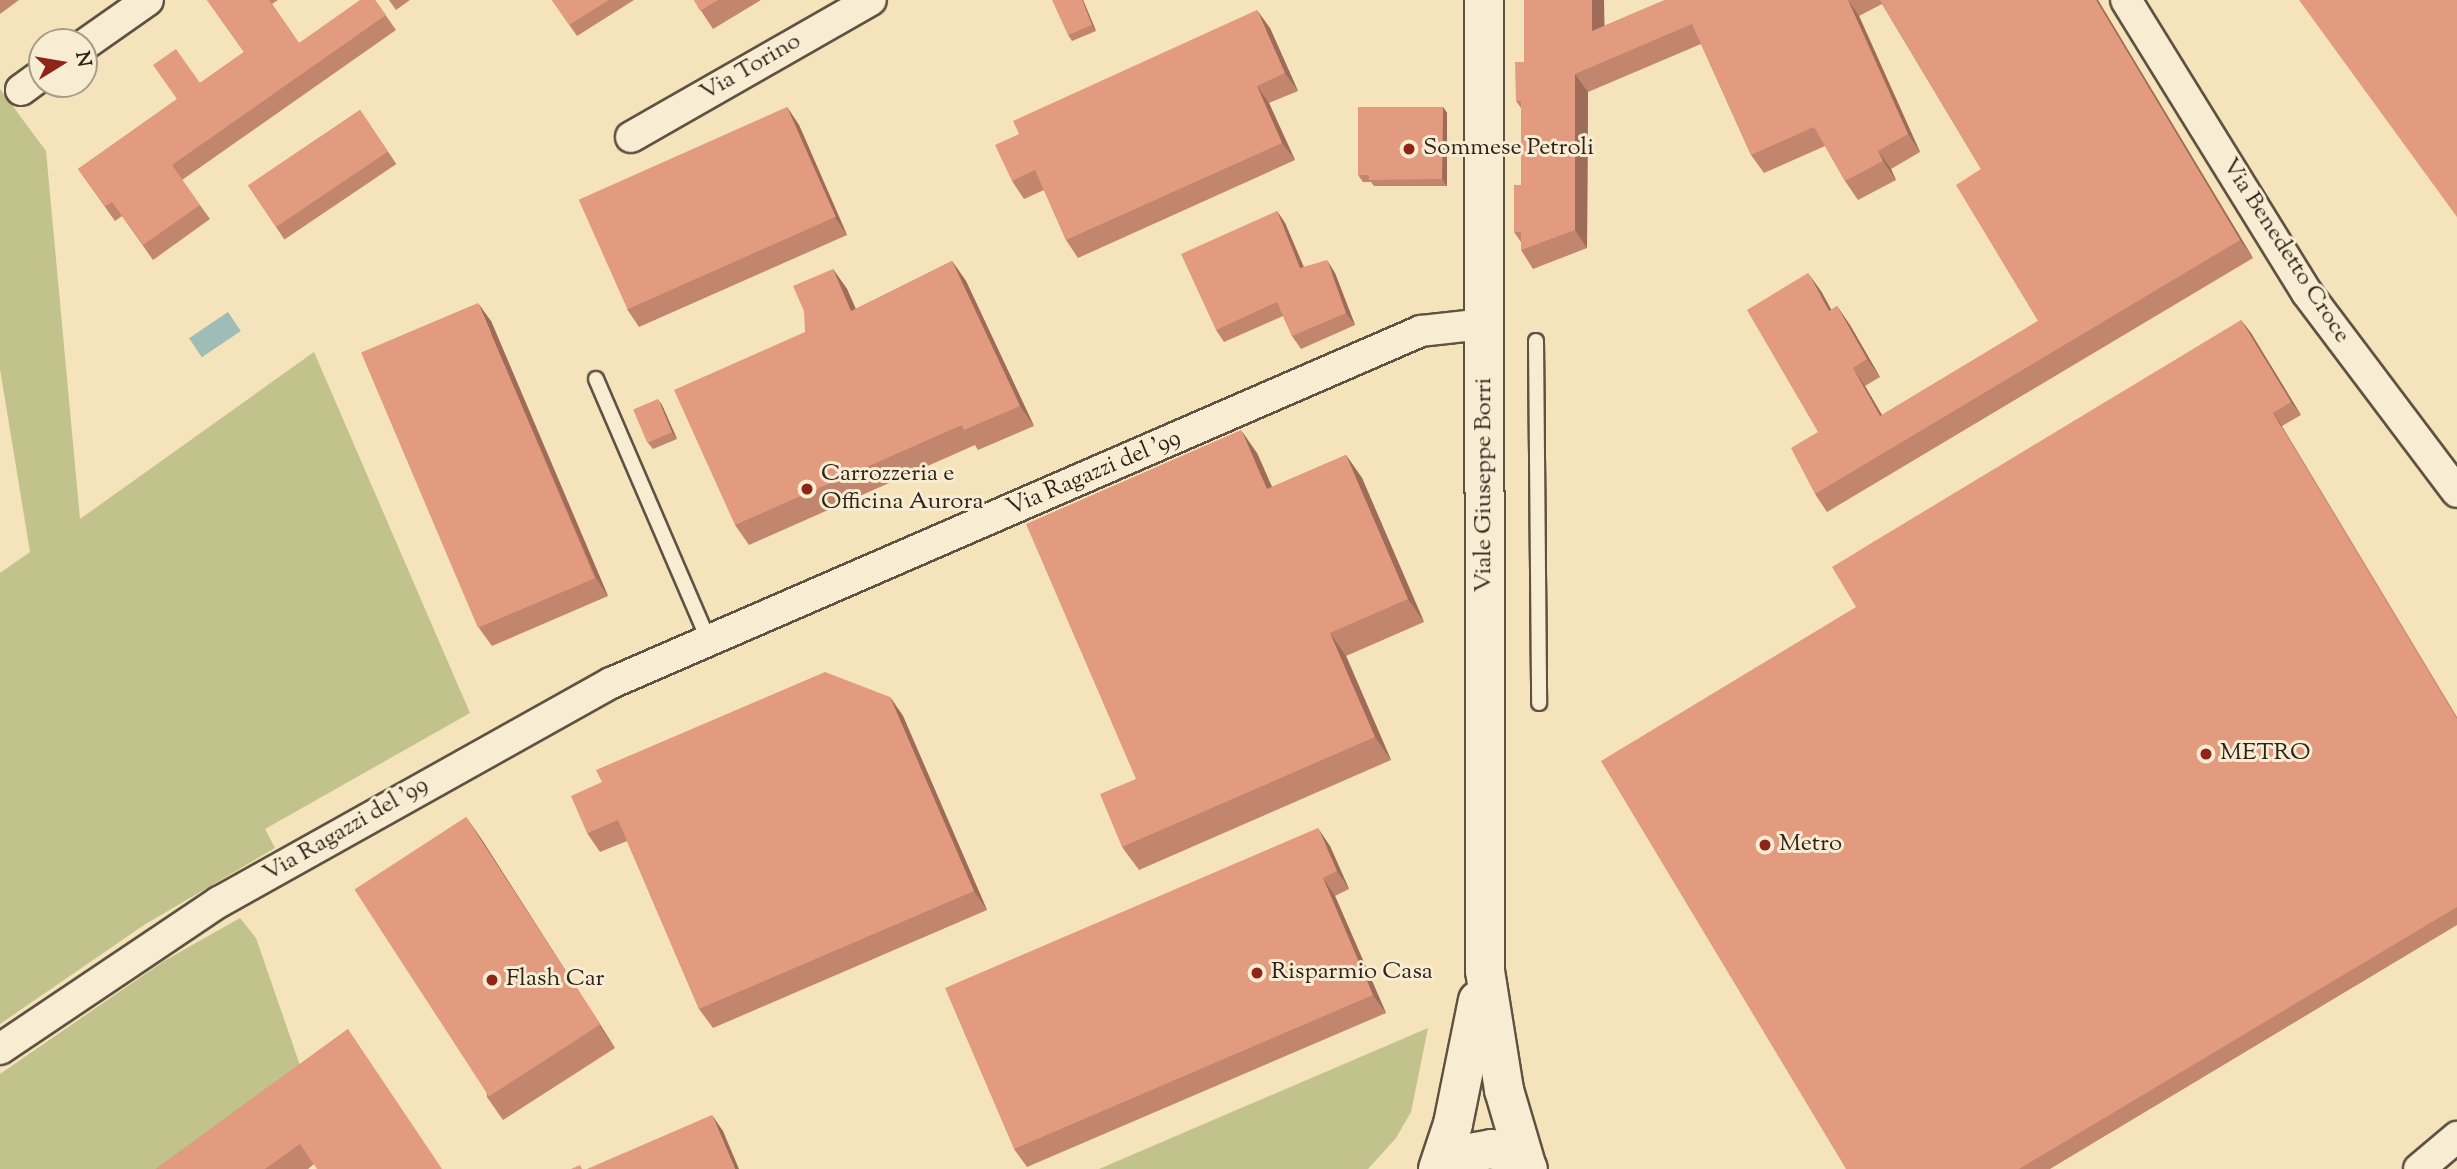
<!DOCTYPE html>
<style>
body{margin:0}
#map{position:relative;width:2457px;height:1169px;overflow:hidden;background:#f4e3bb;font-family:"Sorts Mill Goudy",serif}
div>[style]{position:absolute}
.green>*{inset:0;background:#c1c28c}
.water>*{inset:0;background:#9dbdb6;transform-origin:0 0}
.roads{filter:drop-shadow(2px 0 #605242) drop-shadow(-2px 0 #605242) drop-shadow(0 2px #605242) drop-shadow(0 -2px #605242)}
.lane>*{height:14px;margin:-7px;padding:0 7px;transform-origin:7px;border-radius:7px;background:#f8edd3}
.street>*{height:30px;margin:-15px;padding:0 15px;transform-origin:15px;border-radius:15px;background:#f8edd3}
.secondary>*{height:38px;margin:-19px;padding:0 19px;transform-origin:19px;border-radius:19px;background:#f8edd3}
.wall>*{inset:0;background:#c2856d;transform-origin:0 0}
.shaded-wall>*{inset:0;background:#9e6c59;transform-origin:0 0}
.building>*{inset:0;background:#e29b7f;transform-origin:0 0}
.dots>*{width:19px;height:19px;translate:-50% -50%;box-sizing:border-box;border:4px solid #f8edd3;border-radius:50%}
span{translate:-50% -50%;white-space:nowrap;text-align:center;line-height:1.15;-webkit-text-stroke:6px #f8edd3;paint-order:stroke}
.street-label{font-size:24px;color:#2e221a}
.poi-label{font-size:24px;color:#2e221a}
.left{translate:0 -50%;text-align:left}
.north{position:absolute;left:28px;top:28px;width:70px;height:70px;box-sizing:border-box;background:#f8edd3;border:2px solid #a79c89;border-radius:50%;rotate:79deg;font-size:19px;font-weight:700;line-height:28px;text-align:center;color:#2e221a}
.north::after{content:'';display:block;margin:auto;width:24px;height:32px;background:#8f2418;clip-path:polygon(50% 0,100% 100%,50% 72%,0 100%)}
</style>
<div id="map">
<div class="green">
<div style="clip-path:polygon(0 89px,46px 151px,80px 519px,314px 352px,470px 713px,265px 829px,275px 848px,144px 925px,0 1024px,0 573px,30px 552px,0 369px)"></div>
<div style="clip-path:polygon(240px 918px,256px 938px,303px 1074px,180px 1169px,0 1169px,0 1074px,164px 961px)"></div>
<div style="clip-path:polygon(1428px 1028px,1411px 1112px,1396px 1138px,1368px 1169px,1099px 1169px)"></div>
</div>
<div class="water">
<div style="left:228px;top:312px;width:23px;height:47px;rotate:56deg"></div>
</div>
<div class="roads">
<div class="lane">
<div style="left:1536px;top:341px;width:362px;rotate:89.5deg"></div>
<div style="left:596px;top:379px;width:283px;rotate:66.7deg"></div>
</div>
<div class="street">
<div style="left:2126px;top:0;width:344px;rotate:58.3deg"></div>
<div style="left:2307px;top:293px;width:249px;rotate:53deg"></div>
<div style="left:84px;top:45px;width:78px;rotate:-35.1deg"></div>
<div style="left:21px;top:90px;width:26px;rotate:-36deg"></div>
<div style="left:631px;top:137px;width:276px;rotate:-29.7deg"></div>
<div style="left:0;top:1049px;width:264px;rotate:-33.9deg"></div>
<div style="left:219px;top:902px;width:449px;rotate:-29.2deg"></div>
<div style="left:611px;top:683px;width:883px;rotate:-23.49deg"></div>
<div style="left:1421px;top:331px;width:63px;rotate:-6.3deg"></div>
<div style="left:2419px;top:1169px;width:50px;rotate:-40.1deg"></div>
</div>
<div class="secondary">
<div style="left:1484px;top:0;width:971px;rotate:89.94deg"></div>
<div style="left:1485px;top:971px;width:121px;rotate:80.9deg"></div>
<div style="left:1504px;top:1090px;width:81px;rotate:73.6deg"></div>
<div style="left:1438px;top:1169px;width:47px;rotate:-71.6deg"></div>
<div style="left:1453px;top:1124px;width:126px;rotate:-78.6deg"></div>
<div style="left:1441px;top:1169px;width:22px;rotate:-39deg"></div>
<div style="left:1458px;top:1155px;width:34px;rotate:-10deg"></div>
<div style="left:1491px;top:1149px;width:16px;rotate:15deg"></div>
<div style="left:1506px;top:1153px;width:27px;rotate:36deg"></div>
</div>
</div>
<div class="wall">
<div style="clip-path:polygon(0 0,19px 0,0 14px)"></div>
<div style="clip-path:polygon(207px 0,278px 0,272px 4px,299px 43px,375px 0,396px 30px,182px 180px,210px 219px,153px 260px,122px 216px,115px 221px,78px 169px,244px 52px)"></div>
<div style="clip-path:polygon(389px 0,410px 0,396px 10px)"></div>
<div style="clip-path:polygon(552px 0,634px 0,577px 36px)"></div>
<div style="clip-path:polygon(694px 0,761px 0,713px 29px)"></div>
<div style="clip-path:polygon(1083px 0,1096px 31px,1072px 41px,1068px 35px)"></div>
<div style="clip-path:polygon(1524px 0,1604px 0,1604px 26px,1665px 0,2098px 0,2253px 258px,1827px 512px,1815px 494px,1818px 432px,1821px 291px,1831px 310px,1837px 306px,1850px 325px,1880px 377px,1865px 386px,1882px 415px,2038px 321px,1981px 169px,1882px 4px,1859px 16px,1920px 152px,1891px 169px,1896px 180px,1858px 200px,1845px 181px,1825px 146px,1764px 173px,1751px 155px,1701px 44px,1588px 92px,1587px 248px,1533px 269px,1521px 250px,1521px 242px,1514px 232px,1521px 185px,1521px 108px,1516px 101px,1524px 62px)"></div>
<div style="clip-path:polygon(1270px 28px,1298px 91px,1269px 103px,1295px 160px,1078px 258px,1066px 240px,1044px 190px,1024px 199px,1012px 181px)"></div>
<div style="clip-path:polygon(787px 107px,799px 125px,847px 235px,639px 327px,627px 309px)"></div>
<div style="clip-path:polygon(1443px 107px,1447px 113px,1447px 186px,1374px 186px,1371px 182px,1363px 182px,1358px 175px)"></div>
<div style="left:360px;top:110px;width:65px;height:135px;rotate:56deg"></div>
<div style="clip-path:polygon(1277px 211px,1285px 223px,1304px 267px,1335px 273px,1355px 325px,1301px 349px,1292px 336px,1283px 316px,1224px 342px,1216px 330px)"></div>
<div style="clip-path:polygon(952px 261px,966px 281px,1034px 426px,978px 450px,975px 445px,749px 545px,735px 525px,805px 332px,833px 269px,847px 289px,856px 309px)"></div>
<div style="clip-path:polygon(2241px 320px,2251px 333px,2301px 415px,2282px 426px,2457px 717px,2457px 925px,2050px 1169px,1846px 1169px)"></div>
<div style="clip-path:polygon(491px 321px,608px 596px,492px 646px,479px 628px)"></div>
<div style="clip-path:polygon(662px 405px,677px 439px,653px 449px,648px 443px)"></div>
<div style="clip-path:polygon(1257px 453px,1272px 487px,1346px 455px,1362px 478px,1424px 622px,1346px 656px,1391px 760px,1139px 870px,1122px 847px)"></div>
<div style="clip-path:polygon(890px 697px,903px 716px,987px 910px,713px 1028px,699px 1009px,627px 841px,600px 852px,587px 833px)"></div>
<div style="clip-path:polygon(466px 817px,482px 840px,615px 1048px,503px 1120px,487px 1097px)"></div>
<div style="clip-path:polygon(1330px 846px,1349px 889px,1335px 896px,1386px 1013px,1027px 1167px,1014px 1149px)"></div>
<div style="clip-path:polygon(348px 1029px,314px 1164px,308px 1169px,156px 1169px)"></div>
</div>
<div class="shaded-wall">
<div style="clip-path:polygon(1082px 0,1083px 0,1096px 31px,1092px 25px)"></div>
<div style="clip-path:polygon(1592px 0,1604px 0,1605px 50px,1592px 31px)"></div>
<div style="clip-path:polygon(1848px 0,1859px 16px,1920px 152px,1908px 134px)"></div>
<div style="clip-path:polygon(2096px 0,2098px 0,2253px 258px,2240px 240px)"></div>
<div style="clip-path:polygon(1257px 10px,1270px 28px,1298px 91px,1285px 73px)"></div>
<div style="clip-path:polygon(1575px 74px,1588px 92px,1587px 248px,1575px 230px)"></div>
<div style="clip-path:polygon(1257px 86px,1269px 103px,1295px 160px,1282px 143px)"></div>
<div style="clip-path:polygon(787px 107px,799px 125px,847px 235px,835px 217px)"></div>
<div style="clip-path:polygon(1443px 107px,1447px 113px,1447px 186px,1442px 179px)"></div>
<div style="clip-path:polygon(1878px 151px,1891px 169px,1896px 180px,1883px 161px)"></div>
<div style="clip-path:polygon(1277px 211px,1285px 223px,1309px 280px,1300px 268px)"></div>
<div style="clip-path:polygon(1327px 260px,1335px 273px,1355px 325px,1346px 313px)"></div>
<div style="clip-path:polygon(952px 261px,966px 281px,1034px 426px,1020px 406px)"></div>
<div style="clip-path:polygon(833px 269px,847px 289px,865px 331px,851px 311px)"></div>
<div style="clip-path:polygon(1808px 273px,1821px 291px,1842px 329px,1829px 311px)"></div>
<div style="clip-path:polygon(478px 303px,491px 321px,608px 596px,596px 578px)"></div>
<div style="clip-path:polygon(1837px 306px,1850px 325px,1880px 377px,1867px 359px)"></div>
<div style="clip-path:polygon(2241px 320px,2251px 333px,2301px 415px,2291px 402px)"></div>
<div style="clip-path:polygon(1853px 368px,1865px 386px,1893px 434px,1880px 416px)"></div>
<div style="clip-path:polygon(658px 399px,662px 405px,677px 439px,672px 432px)"></div>
<div style="left:2273px;top:413px;width:16px;height:357px;rotate:55deg"></div>
<div style="clip-path:polygon(1241px 430px,1257px 453px,1283px 512px,1267px 489px)"></div>
<div style="clip-path:polygon(1346px 455px,1362px 478px,1424px 622px,1408px 599px)"></div>
<div style="clip-path:polygon(1330px 633px,1346px 656px,1391px 760px,1375px 737px)"></div>
<div style="clip-path:polygon(890px 697px,903px 716px,987px 910px,974px 891px)"></div>
<div style="clip-path:polygon(466px 817px,482px 840px,615px 1048px,599px 1025px)"></div>
<div style="clip-path:polygon(1318px 828px,1330px 846px,1349px 889px,1337px 871px)"></div>
<div style="clip-path:polygon(1323px 878px,1335px 896px,1386px 1013px,1373px 995px)"></div>
<div style="clip-path:polygon(712px 1115px,723px 1131px,739px 1169px,735px 1169px)"></div>
</div>
<div class="building">
<div style="clip-path:polygon(207px 0,269px 0,299px 43px,360px 0,375px 0,386px 15px,172px 165px,200px 205px,143px 245px,112px 202px,105px 206px,78px 169px,177px 99px,153px 65px,176px 49px,200px 83px,244px 52px)"></div>
<div style="clip-path:polygon(552px 0,609px 0,569px 25px)"></div>
<div style="clip-path:polygon(694px 0,718px 0,700px 11px)"></div>
<div style="clip-path:polygon(1052px 0,1082px 0,1092px 25px,1068px 35px)"></div>
<div style="clip-path:polygon(1524px 0,1592px 0,1592px 31px,1665px 0,1848px 0,1908px 134px,1878px 151px,1883px 161px,1845px 181px,1814px 127px,1751px 155px,1692px 24px,1575px 74px,1575px 230px,1521px 250px,1521px 232px,1514px 232px,1514px 185px,1521px 185px,1521px 101px,1516px 101px,1515px 62px,1524px 62px)"></div>
<div style="clip-path:polygon(1880px 0,2096px 0,2240px 240px,1815px 494px,1791px 448px,1818px 432px,1747px 310px,1808px 273px,1829px 311px,1837px 306px,1867px 359px,1853px 368px,1880px 416px,2038px 321px,1956px 185px,1981px 169px)"></div>
<div style="clip-path:polygon(2299px 0,2457px 0,2457px 217px)"></div>
<div style="clip-path:polygon(1257px 10px,1285px 73px,1257px 86px,1282px 143px,1066px 240px,1035px 170px,1012px 181px,995px 145px,1019px 134px,1013px 121px)"></div>
<div style="left:787px;top:107px;width:120px;height:228px;rotate:66deg"></div>
<div style="clip-path:polygon(1358px 107px,1443px 107px,1442px 179px,1369px 180px,1369px 175px,1358px 175px)"></div>
<div style="left:360px;top:110px;width:50px;height:135px;rotate:56deg"></div>
<div style="clip-path:polygon(1277px 211px,1300px 268px,1327px 260px,1346px 313px,1292px 336px,1277px 302px,1216px 330px,1181px 254px)"></div>
<div style="clip-path:polygon(952px 261px,1020px 406px,964px 430px,962px 425px,735px 525px,674px 390px,805px 332px,804px 311px,793px 286px,833px 269px,851px 311px)"></div>
<div style="left:478px;top:303px;width:299px;height:127px;rotate:67deg"></div>
<div style="clip-path:polygon(2241px 320px,2291px 402px,2273px 413px,2457px 719px,2457px 907px,2019px 1169px,1846px 1169px,1601px 761px,1856px 607px,1832px 567px)"></div>
<div style="left:658px;top:399px;width:36px;height:27px;rotate:67deg"></div>
<div style="clip-path:polygon(1241px 430px,1267px 489px,1346px 455px,1408px 599px,1330px 633px,1375px 737px,1122px 847px,1100px 794px,1136px 779px,1026px 524px)"></div>
<div style="clip-path:polygon(825px 672px,890px 697px,974px 891px,699px 1009px,618px 820px,587px 833px,571px 796px,602px 782px,596px 770px)"></div>
<div style="left:466px;top:817px;width:247px;height:133px;rotate:57deg"></div>
<div style="clip-path:polygon(1318px 828px,1337px 871px,1323px 878px,1373px 995px,1014px 1149px,945px 988px)"></div>
<div style="clip-path:polygon(348px 1029px,442px 1169px,317px 1169px,300px 1144px,265px 1169px,156px 1169px)"></div>
<div style="clip-path:polygon(712px 1115px,735px 1169px,587px 1169px)"></div>
<div style="clip-path:polygon(580px 1165px,582px 1169px,571px 1169px)"></div>
</div>
<div class="dots">
<div style="left:1409px;top:149px;background:#8f2418"></div>
<div style="left:807px;top:489px;background:#8f2418"></div>
<div style="left:2206px;top:754px;background:#8f2418"></div>
<div style="left:1765px;top:845px;background:#8f2418"></div>
<div style="left:1257px;top:973px;background:#8f2418"></div>
<div style="left:492px;top:980px;background:#8f2418"></div>
</div>
<div class="street-label">
<span style="left:751px;top:68px;rotate:-30deg">Via Torino</span>
<span style="left:2285px;top:251px;rotate:57deg">Via Benedetto Croce</span>
<span style="left:1094px;top:474px;rotate:-23deg">Via Ragazzi del '99</span>
<span style="left:1485px;top:485px;rotate:-90deg">Viale Giuseppe Borri</span>
<span style="left:346px;top:830px;rotate:-30deg">Via Ragazzi del '99</span>
</div>
<div class="poi-label">
<span class="left" style="left:1423px;top:149px">Sommese Petroli</span>
<span class="left" style="left:821px;top:489px">Carrozzeria e<br>Officina Aurora</span>
<span class="left" style="left:2220px;top:754px">METRO</span>
<span class="left" style="left:1779px;top:845px">Metro</span>
<span class="left" style="left:1271px;top:973px">Risparmio Casa</span>
<span class="left" style="left:506px;top:980px">Flash Car</span>
</div>
<div class="north">N</div>
</div>
